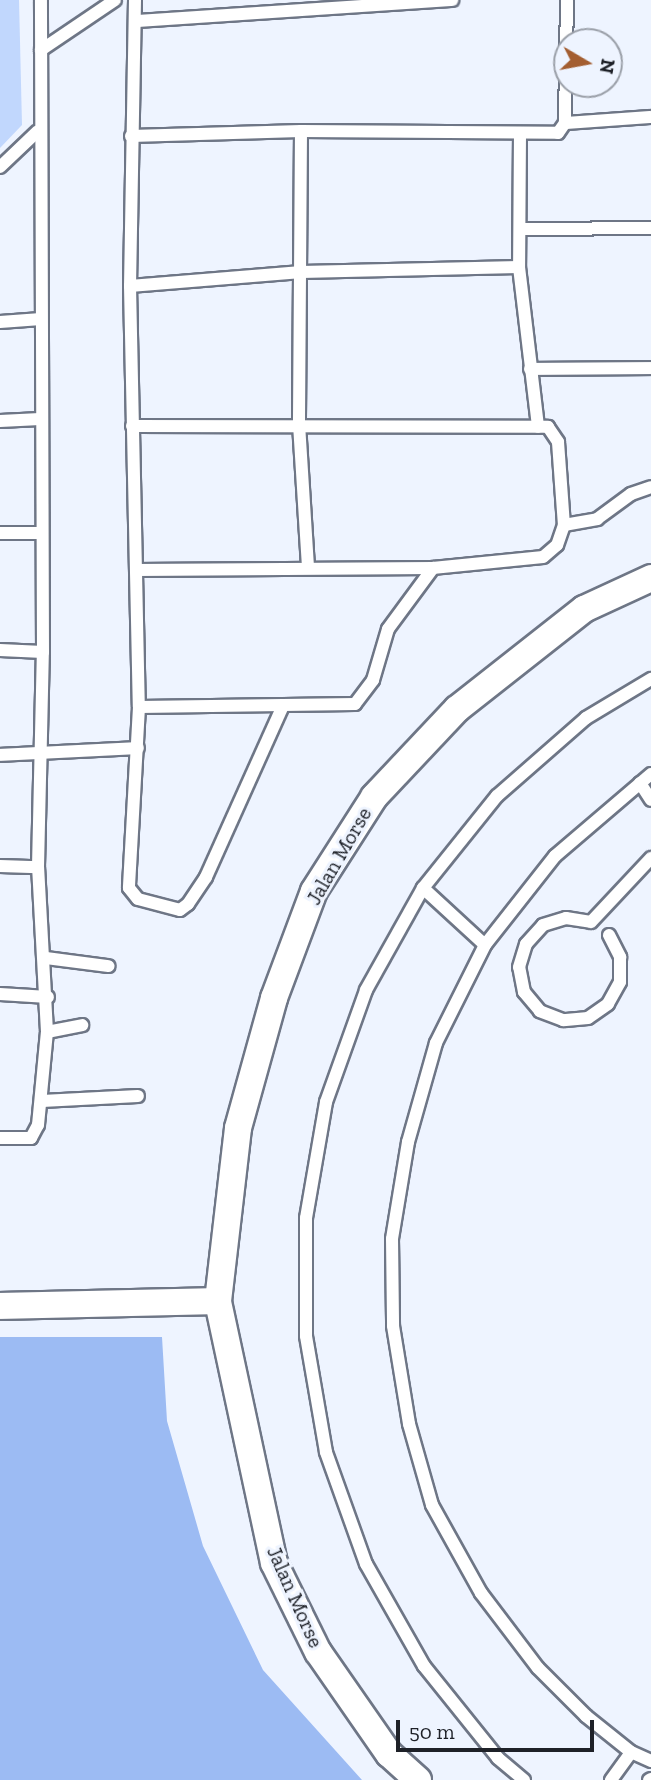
<!DOCTYPE html>
<style>
body{margin:0}
#map{position:relative;width:651px;height:1780px;overflow:hidden;background:#eef4ff;font-family:"Zilla Slab",serif}
div>[style]{position:absolute}
.green>*{inset:0;background:#c1d7fd}
.forest>*{inset:0;background:#9cbbf3}
.roads{filter:drop-shadow(2px 0 #6e7686) drop-shadow(-2px 0 #6e7686) drop-shadow(0 2px #6e7686) drop-shadow(0 -2px #6e7686)}
.service>*{height:12px;margin:-6px;padding:0 6px;transform-origin:6px;border-radius:6px;background:#fff}
.minor>*{height:26px;margin:-13px;padding:0 13px;transform-origin:13px;border-radius:13px;background:#fff}
span{translate:-50% -50%;white-space:nowrap;text-align:center;line-height:1.15;-webkit-text-stroke:6px #eef4ff;paint-order:stroke}
.street-label{font-size:21px;color:#1e2128}
.north{position:absolute;left:553px;top:28px;width:70px;height:70px;box-sizing:border-box;background:#eef4ff;border:2px solid #9ba0a9;border-radius:50%;rotate:100deg;font-size:19px;font-weight:700;line-height:28px;text-align:center;color:#1e2128}
.north::after{content:'';display:block;margin:auto;width:24px;height:32px;background:#a35e31;clip-path:polygon(50% 0,100% 100%,50% 72%,0 100%)}
.scale{position:absolute;left:396px;top:1720px;width:198px;height:32px;box-sizing:border-box;border:4px solid #1e2128;border-top:0;padding-left:9px;font-size:21px;line-height:24px;white-space:nowrap;color:#1e2128;-webkit-text-stroke:5px #eef4ff;paint-order:stroke}
</style>
<div id="map">
<div class="green">
<div style="clip-path:polygon(0 0,19px 0,22px 125px,0 148px)"></div>
</div>
<div class="forest">
<div style="clip-path:polygon(0 1337px,162px 1337px,167px 1421px,203px 1546px,263px 1670px,362px 1780px,0 1780px)"></div>
</div>
<div class="roads">
<div class="service">
<div style="left:135px;top:0;width:286px;rotate:91deg"></div>
<div style="left:130px;top:286px;width:421px;rotate:88.8deg"></div>
<div style="left:139px;top:707px;width:181px;rotate:93.2deg"></div>
<div style="left:129px;top:888px;width:14px;rotate:51deg"></div>
<div style="left:138px;top:899px;width:43px;rotate:14.7deg"></div>
<div style="left:180px;top:910px;width:10px;rotate:-37deg"></div>
<div style="left:188px;top:904px;width:32px;rotate:-56deg"></div>
<div style="left:206px;top:877px;width:185px;rotate:-65.8deg"></div>
<div style="left:136px;top:21px;width:317px;rotate:-3.8deg"></div>
<div style="left:41px;top:50px;width:89px;rotate:-34deg"></div>
<div style="left:565px;top:123px;width:86px;rotate:-4deg"></div>
<div style="left:301px;top:131px;width:293px;rotate:90.4deg"></div>
<div style="left:299px;top:424px;width:144px;rotate:86.4deg"></div>
<div style="left:520px;top:134px;width:133px;rotate:90.4deg"></div>
<div style="left:519px;top:267px;width:161px;rotate:83.2deg"></div>
<div style="left:131px;top:136px;width:170px;rotate:-1.7deg"></div>
<div style="left:301px;top:131px;width:257px;rotate:0.4deg"></div>
<div style="left:558px;top:133px;width:12px;rotate:-55deg"></div>
<div style="left:565px;top:123px;width:123px;rotate:-89.1deg"></div>
<div style="left:0;top:167px;width:52px;rotate:-43.5deg"></div>
<div style="left:521px;top:229px;width:130px;rotate:-0.4deg"></div>
<div style="left:130px;top:286px;width:172px;rotate:-4.7deg"></div>
<div style="left:301px;top:272px;width:218px;rotate:-1.3deg"></div>
<div style="left:0;top:322px;width:41px;rotate:-4.2deg"></div>
<div style="left:530px;top:369px;width:121px;rotate:-0.5deg"></div>
<div style="left:0;top:421px;width:40px;rotate:-2.9deg"></div>
<div style="left:132px;top:426px;width:416px;rotate:0.1deg"></div>
<div style="left:548px;top:427px;width:18px;rotate:56deg"></div>
<div style="left:558px;top:442px;width:83px;rotate:85.9deg"></div>
<div style="left:564px;top:525px;width:21px;rotate:109deg"></div>
<div style="left:557px;top:545px;width:18px;rotate:139deg"></div>
<div style="left:543px;top:557px;width:111px;rotate:174.3deg"></div>
<div style="left:433px;top:568px;width:297px;rotate:179.6deg"></div>
<div style="left:564px;top:525px;width:34px;rotate:-10deg"></div>
<div style="left:597px;top:519px;width:42px;rotate:-36.3deg"></div>
<div style="left:631px;top:494px;width:21px;rotate:-19deg"></div>
<div style="left:0;top:533px;width:41px"></div>
<div style="left:0;top:650px;width:43px;rotate:2.7deg"></div>
<div style="left:139px;top:707px;width:216px;rotate:-0.8deg"></div>
<div style="left:355px;top:704px;width:30px;rotate:-53deg"></div>
<div style="left:373px;top:680px;width:53px;rotate:-73.6deg"></div>
<div style="left:388px;top:629px;width:76px;rotate:-53.6deg"></div>
<div style="left:0;top:755px;width:138px;rotate:-2.9deg"></div>
<div style="left:651px;top:774px;width:126px;rotate:139.5deg"></div>
<div style="left:555px;top:856px;width:113px;rotate:128.2deg"></div>
<div style="left:485px;top:945px;width:110px;rotate:116.6deg"></div>
<div style="left:436px;top:1043px;width:103px;rotate:105.8deg"></div>
<div style="left:408px;top:1142px;width:98px;rotate:99.4deg"></div>
<div style="left:392px;top:1239px;width:87px;rotate:89.3deg"></div>
<div style="left:393px;top:1326px;width:99px;rotate:80.7deg"></div>
<div style="left:409px;top:1424px;width:84px;rotate:74.1deg"></div>
<div style="left:432px;top:1505px;width:101px;rotate:60.9deg"></div>
<div style="left:481px;top:1593px;width:94px;rotate:52.8deg"></div>
<div style="left:538px;top:1668px;width:68px;rotate:45deg"></div>
<div style="left:586px;top:1716px;width:58px;rotate:38.7deg"></div>
<div style="left:631px;top:1752px;width:22px;rotate:24deg"></div>
<div style="left:640px;top:783px;width:20px;rotate:57deg"></div>
<div style="left:0;top:866px;width:38px;rotate:2deg"></div>
<div style="left:423px;top:888px;width:84px;rotate:42.6deg"></div>
<div style="left:609px;top:935px;width:25px;rotate:63deg"></div>
<div style="left:620px;top:957px;width:25px;rotate:90deg"></div>
<div style="left:620px;top:982px;width:25px;rotate:119deg"></div>
<div style="left:608px;top:1004px;width:24px;rotate:145deg"></div>
<div style="left:588px;top:1018px;width:25px;rotate:175deg"></div>
<div style="left:563px;top:1020px;width:25px;rotate:-159deg"></div>
<div style="left:540px;top:1011px;width:25px;rotate:-130deg"></div>
<div style="left:524px;top:992px;width:25px;rotate:-101deg"></div>
<div style="left:519px;top:967px;width:24px;rotate:-73deg"></div>
<div style="left:526px;top:944px;width:25px;rotate:-48deg"></div>
<div style="left:543px;top:925px;width:24px;rotate:-17deg"></div>
<div style="left:566px;top:918px;width:25px;rotate:9deg"></div>
<div style="left:591px;top:922px;width:88px;rotate:-46.8deg"></div>
<div style="left:46px;top:958px;width:63px;rotate:7.4deg"></div>
<div style="left:0;top:994px;width:48px;rotate:3.6deg"></div>
<div style="left:47px;top:1032px;width:36px;rotate:-11deg"></div>
<div style="left:42px;top:1101px;width:96px;rotate:-3deg"></div>
<div style="left:0;top:1138px;width:31px"></div>
<div style="left:31px;top:1138px;width:15px;rotate:-62deg"></div>
<div style="left:38px;top:1125px;width:93px;rotate:-84.5deg"></div>
<div style="left:47px;top:1032px;width:165px;rotate:-93.1deg"></div>
<div style="left:38px;top:867px;width:215px;rotate:-88.7deg"></div>
<div style="left:43px;top:652px;width:652px;rotate:-90.18deg"></div>
<div style="left:524px;top:1780px;width:34px;rotate:-140deg"></div>
<div style="left:498px;top:1758px;width:118px;rotate:-128.8deg"></div>
<div style="left:424px;top:1666px;width:117px;rotate:-119.6deg"></div>
<div style="left:366px;top:1564px;width:119px;rotate:-109.7deg"></div>
<div style="left:326px;top:1452px;width:118px;rotate:-99.8deg"></div>
<div style="left:306px;top:1336px;width:118px;rotate:-90deg"></div>
<div style="left:306px;top:1218px;width:118px;rotate:-80.2deg"></div>
<div style="left:326px;top:1102px;width:119px;rotate:-70.3deg"></div>
<div style="left:366px;top:990px;width:117px;rotate:-60.8deg"></div>
<div style="left:423px;top:888px;width:118px;rotate:-51.2deg"></div>
<div style="left:497px;top:796px;width:118px;rotate:-41.2deg"></div>
<div style="left:586px;top:718px;width:76px;rotate:-31deg"></div>
<div style="left:611px;top:1780px;width:34px;rotate:-54deg"></div>
<div style="left:649px;top:1780px;width:2px;rotate:-27deg"></div>
</div>
<div class="minor">
<div style="left:0;top:1306px;width:218px;rotate:-1.3deg"></div>
<div style="left:418px;top:1780px;width:39px;rotate:-138deg"></div>
<div style="left:389px;top:1754px;width:124px;rotate:-124.8deg"></div>
<div style="left:318px;top:1652px;width:99px;rotate:-116.3deg"></div>
<div style="left:274px;top:1563px;width:268px;rotate:-102.1deg"></div>
<div style="left:218px;top:1301px;width:174px;rotate:-83.4deg"></div>
<div style="left:238px;top:1128px;width:135px;rotate:-74.5deg"></div>
<div style="left:274px;top:998px;width:114px;rotate:-69.5deg"></div>
<div style="left:314px;top:891px;width:112px;rotate:-57.4deg"></div>
<div style="left:374px;top:797px;width:121px;rotate:-46.7deg"></div>
<div style="left:457px;top:709px;width:162px;rotate:-38.2deg"></div>
<div style="left:584px;top:609px;width:74px;rotate:-24.8deg"></div>
</div>
</div>
<div class="street-label">
<span style="left:339px;top:856px;rotate:-60deg">Jalan Morse</span>
<span style="left:295px;top:1597px;rotate:66deg">Jalan Morse</span>
</div>
<div class="north">N</div>
<div class="scale">50 m</div>
</div>
